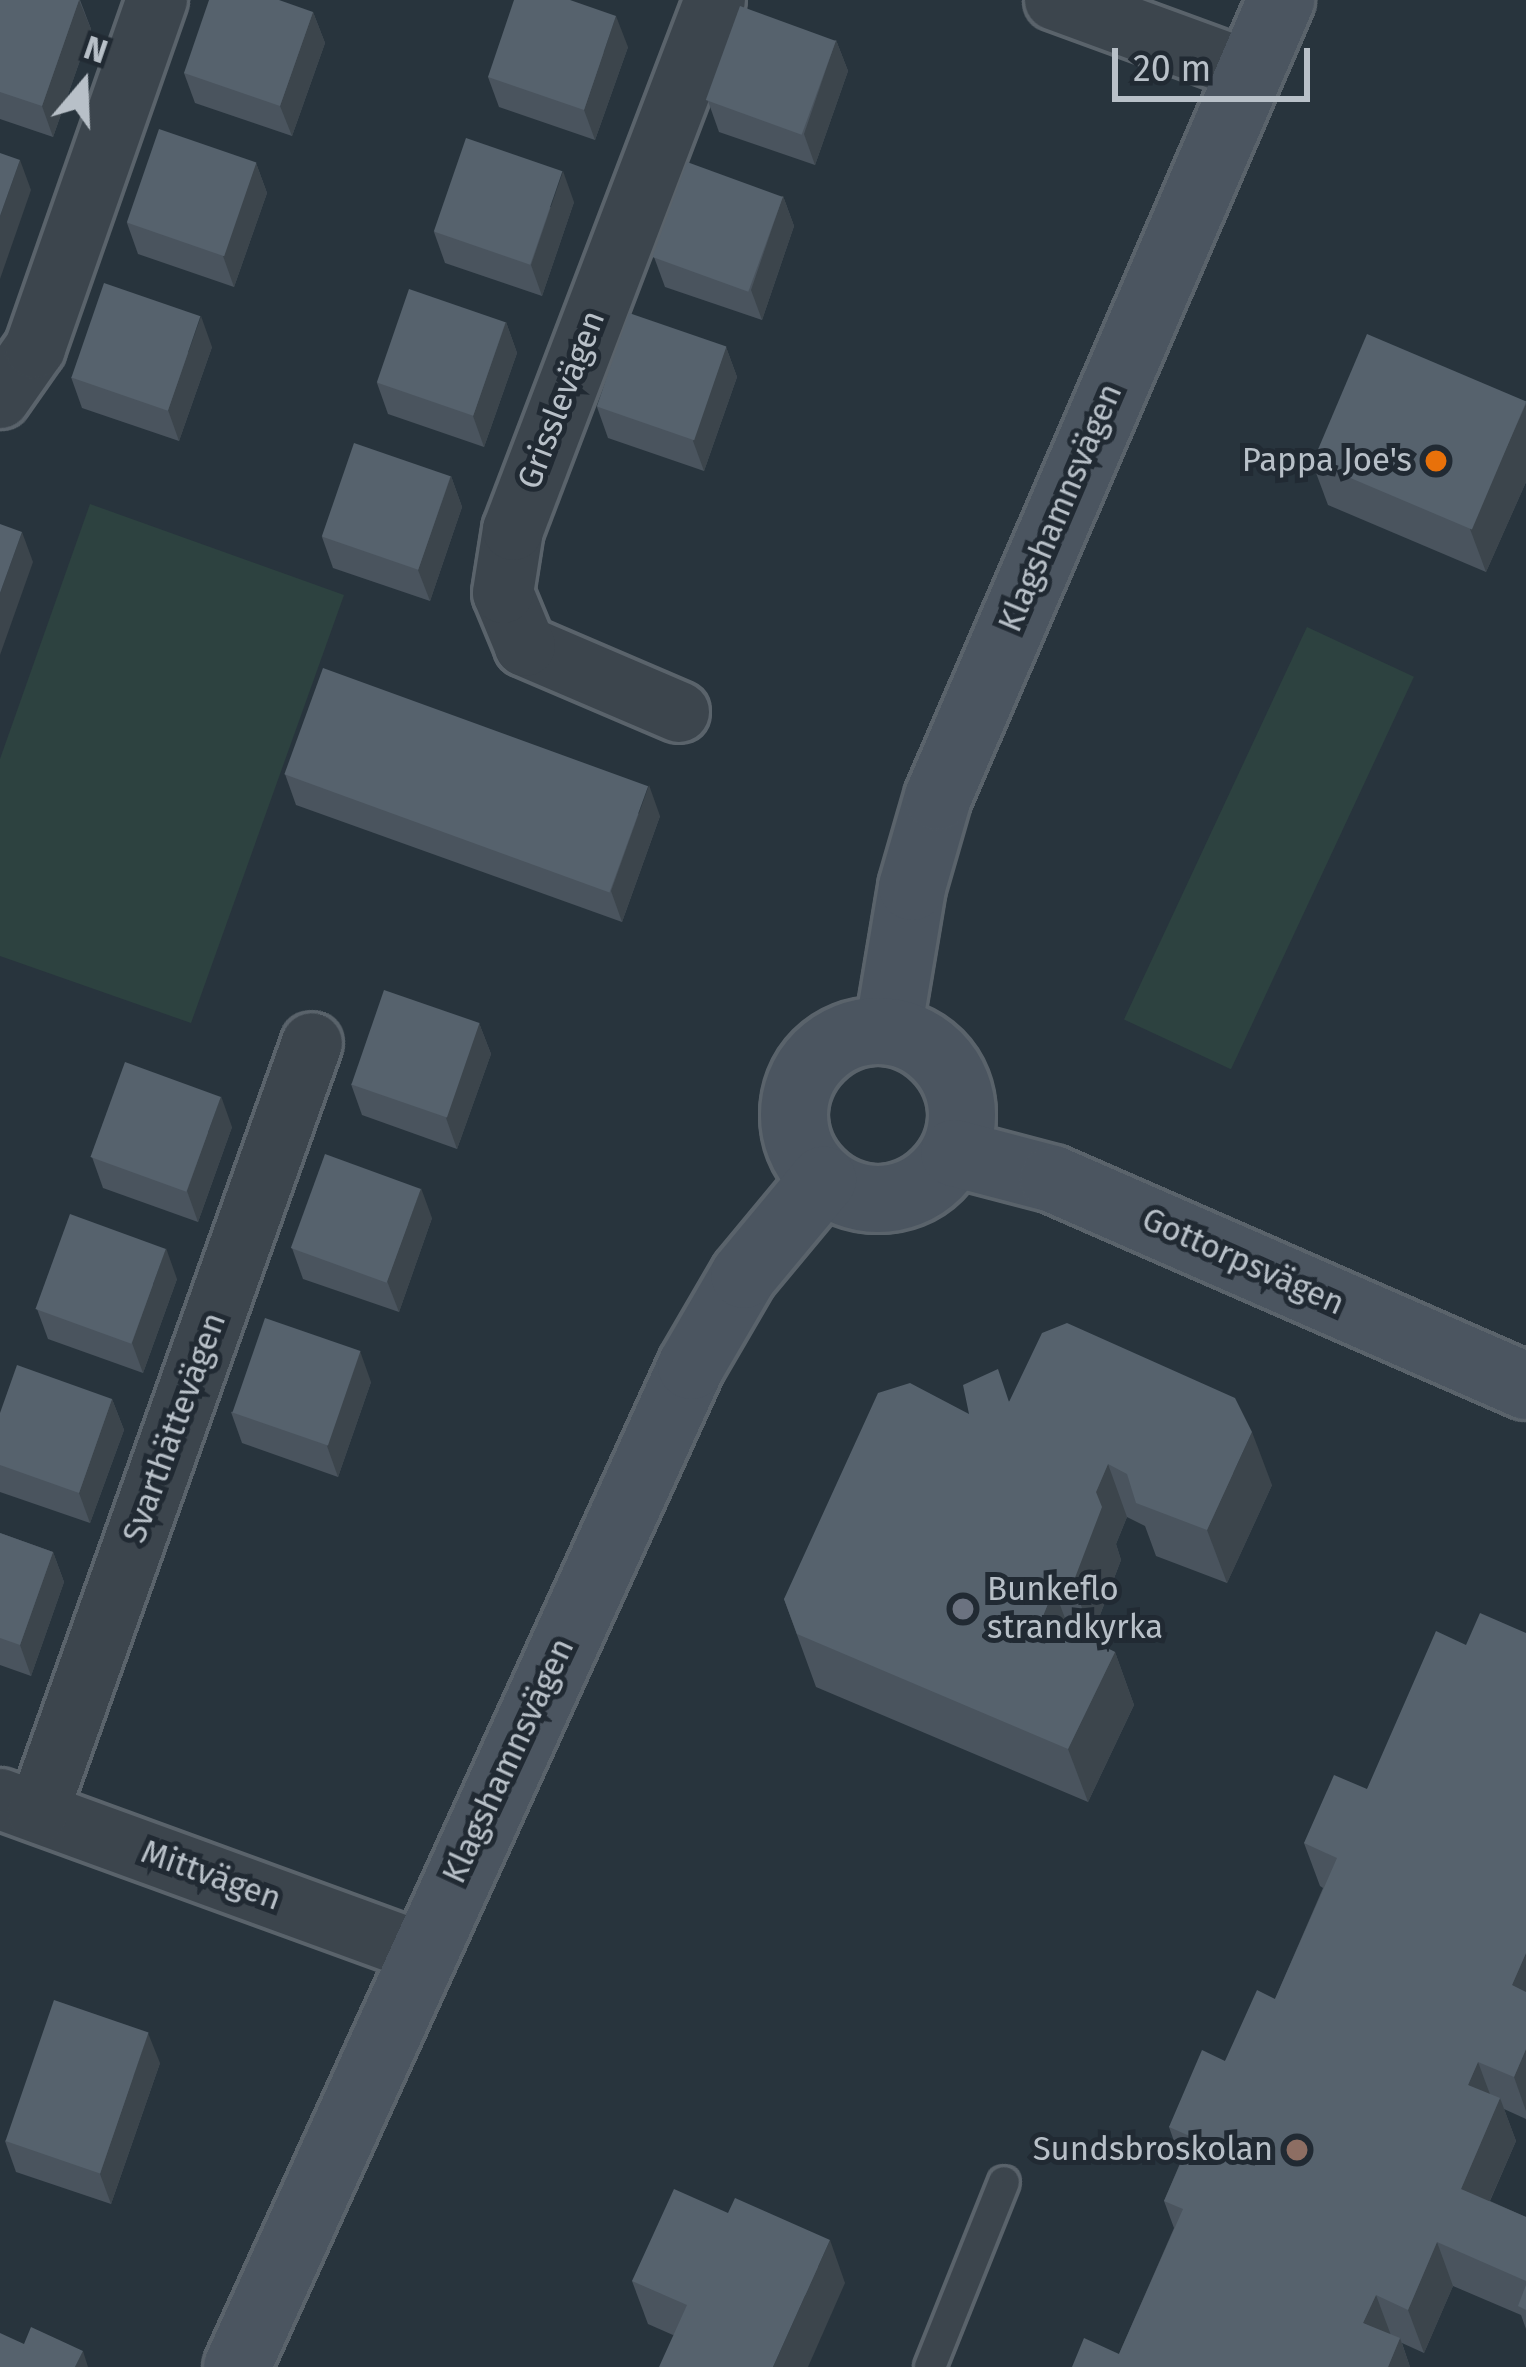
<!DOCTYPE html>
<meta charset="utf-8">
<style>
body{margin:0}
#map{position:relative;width:1526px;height:2367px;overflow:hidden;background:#28343d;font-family:"Fira Sans",sans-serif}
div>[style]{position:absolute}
.green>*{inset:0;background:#2d4240;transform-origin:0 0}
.roads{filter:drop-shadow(3px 0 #5a636b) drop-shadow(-3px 0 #5a636b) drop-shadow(0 3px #5a636b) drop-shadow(0 -3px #5a636b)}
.lane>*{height:30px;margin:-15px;padding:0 15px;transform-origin:15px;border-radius:15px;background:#3c454d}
.street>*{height:60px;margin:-30px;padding:0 30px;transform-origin:30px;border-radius:30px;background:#3c454d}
.secondary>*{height:66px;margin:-33px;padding:0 33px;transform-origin:33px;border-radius:33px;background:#4b5560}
.secondary>.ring{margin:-33px;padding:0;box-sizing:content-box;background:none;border:66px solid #4b5560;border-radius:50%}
.wall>*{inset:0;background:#4a545e}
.shaded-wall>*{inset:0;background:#3c454c}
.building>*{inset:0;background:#56626d;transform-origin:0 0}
.dots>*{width:33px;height:33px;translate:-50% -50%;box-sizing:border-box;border:6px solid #212a33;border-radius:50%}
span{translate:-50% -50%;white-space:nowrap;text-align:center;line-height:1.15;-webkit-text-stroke:10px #212a33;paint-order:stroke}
.street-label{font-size:33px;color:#b8c0c8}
.poi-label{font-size:33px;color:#b8c0c8}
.right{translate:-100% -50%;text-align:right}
.left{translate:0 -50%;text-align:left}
.north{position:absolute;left:24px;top:24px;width:120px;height:120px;-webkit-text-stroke:9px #212a33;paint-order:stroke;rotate:19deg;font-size:33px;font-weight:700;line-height:48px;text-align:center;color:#b8c0c8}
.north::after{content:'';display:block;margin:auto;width:42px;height:54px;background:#b8c0c8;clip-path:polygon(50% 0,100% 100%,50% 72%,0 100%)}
.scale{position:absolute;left:1112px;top:48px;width:198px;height:54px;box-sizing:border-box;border:6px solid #b8c0c8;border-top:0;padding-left:15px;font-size:36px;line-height:42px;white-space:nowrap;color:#b8c0c8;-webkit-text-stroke:9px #212a33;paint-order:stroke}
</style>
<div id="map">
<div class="green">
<div style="clip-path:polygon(90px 504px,344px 595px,191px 1023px,0 956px,0 759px)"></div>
<div style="left:1307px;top:627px;width:118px;height:433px;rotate:25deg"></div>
</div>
<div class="roads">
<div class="lane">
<div style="left:930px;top:2367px;width:199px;rotate:-68.2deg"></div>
</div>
<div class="street">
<div style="left:1055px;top:0;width:207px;rotate:20.1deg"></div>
<div style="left:0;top:398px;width:61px;rotate:-55deg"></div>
<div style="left:35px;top:348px;width:369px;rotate:-70.7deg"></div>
<div style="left:679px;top:712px;width:168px;rotate:-156.8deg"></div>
<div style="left:525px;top:646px;width:57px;rotate:-112.5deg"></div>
<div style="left:503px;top:593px;width:64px;rotate:-81deg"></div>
<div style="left:513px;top:530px;width:567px;rotate:-69.14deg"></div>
<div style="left:0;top:1799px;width:449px;rotate:20deg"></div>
<div style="left:38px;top:1812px;width:816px;rotate:-70.39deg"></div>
</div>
<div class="secondary">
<div style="left:888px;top:1031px;width:146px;rotate:-80.5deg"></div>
<div style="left:912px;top:887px;width:94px;rotate:-73.9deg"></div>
<div style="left:938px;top:797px;width:868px;rotate:-66.71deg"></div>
<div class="ring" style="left:794px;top:1031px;width:102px;height:102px"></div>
<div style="left:954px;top:1153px;width:102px;rotate:14.7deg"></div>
<div style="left:1053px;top:1179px;width:516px;rotate:23.64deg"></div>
<div style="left:237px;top:2367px;width:1099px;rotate:-65.6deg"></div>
<div style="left:691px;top:1366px;width:105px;rotate:-59.8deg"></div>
<div style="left:744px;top:1275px;width:124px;rotate:-50.3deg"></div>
</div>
</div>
<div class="wall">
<div style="clip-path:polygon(0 0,80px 0,91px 29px,53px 137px,0 119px)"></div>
<div style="clip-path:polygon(313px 12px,325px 43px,292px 136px,195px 103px,184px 73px)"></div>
<div style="clip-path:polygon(836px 40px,848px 71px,815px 165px,719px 132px,708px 101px)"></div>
<div style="clip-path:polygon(628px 47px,595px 140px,499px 107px,488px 77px)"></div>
<div style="clip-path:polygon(256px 163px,267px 193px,234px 287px,138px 254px,127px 223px)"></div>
<div style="clip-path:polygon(783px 196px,794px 226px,762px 320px,665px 287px,654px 257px)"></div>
<div style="clip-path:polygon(574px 202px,542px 296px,445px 263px,434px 232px)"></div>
<div style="clip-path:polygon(506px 322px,517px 353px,484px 447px,388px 414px,377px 383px)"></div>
<div style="clip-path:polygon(212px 347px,179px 441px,82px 408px,71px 377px)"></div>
<div style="clip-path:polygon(726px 347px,737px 377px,704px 471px,608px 438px,597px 407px)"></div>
<div style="clip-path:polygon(1526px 403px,1526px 482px,1486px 572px,1328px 505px,1312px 462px)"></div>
<div style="clip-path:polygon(451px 476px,462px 507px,430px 601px,333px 568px,322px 537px)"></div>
<div style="clip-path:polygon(285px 774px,660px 816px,622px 922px,296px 805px)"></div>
<div style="clip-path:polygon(479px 1023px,491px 1054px,457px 1149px,362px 1115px,351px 1084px)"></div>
<div style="clip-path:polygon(232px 1127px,198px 1222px,103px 1188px,92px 1157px)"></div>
<div style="clip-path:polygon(432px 1218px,399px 1312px,303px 1279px,292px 1248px)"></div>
<div style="clip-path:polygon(177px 1279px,143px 1373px,48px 1339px,37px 1309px)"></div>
<div style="clip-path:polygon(371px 1382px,338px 1477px,242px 1443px,231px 1412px)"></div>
<div style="clip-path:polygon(112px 1399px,124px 1430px,90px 1523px,0 1492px,0 1413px)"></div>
<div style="clip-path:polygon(1010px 1401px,1272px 1485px,1227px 1583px,1156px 1556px,1145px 1526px,1127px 1517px,1116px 1544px,1121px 1560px,1092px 1636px,1086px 1638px,1115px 1652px,1134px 1705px,1088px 1802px,816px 1687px,784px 1599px,969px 1414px)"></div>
<div style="clip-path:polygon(0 1533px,53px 1552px,64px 1582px,31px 1676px,0 1665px)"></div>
<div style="clip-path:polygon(1526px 1633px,1526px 2119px,1504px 2109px,1516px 2141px,1490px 2201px,1526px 2217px,1526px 2329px,1521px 2315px,1453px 2286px,1424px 2353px,1402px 2343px,1410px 2367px,1072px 2367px,1119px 2354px,1174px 2228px,1164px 2201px,1181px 2161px,1169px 2127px,1225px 2061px,1275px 1999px,1323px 1888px,1320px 1886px,1304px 1843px,1367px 1789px,1466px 1645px)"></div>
<div style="clip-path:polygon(160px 2063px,111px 2204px,16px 2172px,5px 2141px)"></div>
<div style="clip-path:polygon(728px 2213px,845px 2283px,673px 2335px,648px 2324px,632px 2281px)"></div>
</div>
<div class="shaded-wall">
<div style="clip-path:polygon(79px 0,91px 29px,53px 137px,42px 106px)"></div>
<div style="clip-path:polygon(313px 12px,325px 43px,292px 136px,280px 106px)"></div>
<div style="clip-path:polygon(616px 16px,628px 47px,595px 140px,584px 110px)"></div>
<div style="clip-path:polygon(836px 40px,848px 71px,815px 165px,804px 134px)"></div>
<div style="clip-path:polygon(20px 160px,31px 190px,0 279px,0 216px)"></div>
<div style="clip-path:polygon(256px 163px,267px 193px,234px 287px,223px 256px)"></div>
<div style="clip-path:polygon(563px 171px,574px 202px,542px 296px,531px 265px)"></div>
<div style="clip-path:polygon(783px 196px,794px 226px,762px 320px,751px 290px)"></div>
<div style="clip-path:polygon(201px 316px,212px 347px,179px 441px,168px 410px)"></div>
<div style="clip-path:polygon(506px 322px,517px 353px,484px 447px,473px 416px)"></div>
<div style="clip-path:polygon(726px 347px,737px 377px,704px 471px,693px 441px)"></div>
<div style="clip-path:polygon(1526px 404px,1526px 482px,1486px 572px,1470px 529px)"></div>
<div style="clip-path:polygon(451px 476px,462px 507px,430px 601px,418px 570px)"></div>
<div style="clip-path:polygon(22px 532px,33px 562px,0 655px,0 593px)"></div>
<div style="clip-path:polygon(649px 785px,660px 816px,622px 922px,611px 891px)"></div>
<div style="clip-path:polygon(479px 1023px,491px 1054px,457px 1149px,446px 1118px)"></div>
<div style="clip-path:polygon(221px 1096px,232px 1127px,198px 1222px,187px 1191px)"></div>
<div style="clip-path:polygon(421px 1188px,432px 1218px,399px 1312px,387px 1281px)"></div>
<div style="clip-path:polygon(166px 1248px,177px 1279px,143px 1373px,132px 1343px)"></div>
<div style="clip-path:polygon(360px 1351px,371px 1382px,338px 1477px,327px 1446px)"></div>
<div style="clip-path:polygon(112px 1399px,124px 1430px,90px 1523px,79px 1493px)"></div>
<div style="clip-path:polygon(1252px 1432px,1272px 1485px,1227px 1583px,1207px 1530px)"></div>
<div style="clip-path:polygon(1108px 1464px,1127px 1517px,1116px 1544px,1121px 1560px,1092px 1636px,1073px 1583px,1096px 1492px)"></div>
<div style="clip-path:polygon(53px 1552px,64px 1582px,31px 1676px,20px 1645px)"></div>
<div style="clip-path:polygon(1054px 1589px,1074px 1642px,1043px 1616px)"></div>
<div style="clip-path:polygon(1115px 1652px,1134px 1705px,1088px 1802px,1068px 1749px)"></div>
<div style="clip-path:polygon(1526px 1953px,1526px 2025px,1512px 1985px)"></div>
<div style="clip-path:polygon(148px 2033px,160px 2063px,111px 2204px,100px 2174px)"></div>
<div style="clip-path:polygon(1526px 2049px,1526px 2111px,1514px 2077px)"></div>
<div style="clip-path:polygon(1478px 2062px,1494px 2105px,1468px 2085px)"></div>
<div style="clip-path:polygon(1500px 2098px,1516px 2141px,1476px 2232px,1461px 2189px)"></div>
<div style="clip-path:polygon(830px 2240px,845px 2283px,808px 2367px,773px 2367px)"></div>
<div style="clip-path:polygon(1437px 2242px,1453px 2286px,1424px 2353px,1408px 2310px)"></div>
<div style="clip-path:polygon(1376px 2295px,1392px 2338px,1363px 2323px)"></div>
<div style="clip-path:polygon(1400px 2338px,1410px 2367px,1388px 2367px)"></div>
<div style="clip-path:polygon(83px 2351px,88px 2367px,75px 2367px)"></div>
</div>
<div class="building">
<div style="clip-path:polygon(0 0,79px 0,42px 106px,0 92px)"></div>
<div style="clip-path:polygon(209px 0,279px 0,313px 12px,280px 106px,184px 73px)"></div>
<div style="clip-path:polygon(514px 0,570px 0,616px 16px,584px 110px,488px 77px)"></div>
<div style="left:740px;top:6px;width:102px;height:100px;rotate:20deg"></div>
<div style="left:159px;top:129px;width:103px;height:99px;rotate:19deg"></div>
<div style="left:466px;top:138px;width:102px;height:99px;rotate:19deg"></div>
<div style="clip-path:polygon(0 153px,20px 160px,0 216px)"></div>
<div style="left:687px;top:162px;width:102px;height:101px;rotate:20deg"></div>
<div style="left:104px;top:283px;width:102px;height:100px;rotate:19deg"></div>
<div style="left:409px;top:289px;width:102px;height:99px;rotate:19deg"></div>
<div style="left:629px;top:313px;width:103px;height:99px;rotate:19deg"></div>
<div style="left:1367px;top:334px;width:173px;height:139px;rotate:23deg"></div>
<div style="left:354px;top:443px;width:102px;height:99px;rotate:19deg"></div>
<div style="clip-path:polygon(0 524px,22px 532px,0 593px)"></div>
<div style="left:323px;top:668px;width:346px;height:113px;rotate:20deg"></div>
<div style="left:384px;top:990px;width:101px;height:100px;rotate:19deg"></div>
<div style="left:125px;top:1062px;width:102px;height:101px;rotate:20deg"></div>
<div style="left:325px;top:1154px;width:102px;height:100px;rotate:20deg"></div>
<div style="left:70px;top:1214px;width:102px;height:101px;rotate:20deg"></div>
<div style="left:265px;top:1318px;width:101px;height:100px;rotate:19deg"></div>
<div style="clip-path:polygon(1067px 1323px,1235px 1398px,1252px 1432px,1207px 1530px,1136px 1503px,1127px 1474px,1108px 1464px,1096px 1492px,1102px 1507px,1073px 1583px,1054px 1589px,1043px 1616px,1115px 1652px,1068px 1749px,797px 1634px,784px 1599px,878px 1393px,910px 1383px,969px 1414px,963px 1385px,998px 1369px,1009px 1402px,1042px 1333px)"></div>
<div style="clip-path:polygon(17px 1365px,112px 1399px,79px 1493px,0 1465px,0 1413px)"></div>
<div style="clip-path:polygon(0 1533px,53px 1552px,20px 1645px,0 1638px)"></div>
<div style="clip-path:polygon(1480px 1613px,1526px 1633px,1526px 1953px,1512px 1985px,1526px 1992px,1526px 2049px,1514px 2077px,1478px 2062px,1468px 2085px,1500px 2098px,1461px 2189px,1526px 2217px,1526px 2281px,1437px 2242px,1408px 2310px,1376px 2295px,1363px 2323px,1400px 2338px,1388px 2367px,1072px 2367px,1084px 2338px,1119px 2354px,1183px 2209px,1164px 2201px,1192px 2137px,1169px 2127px,1202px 2050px,1225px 2061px,1257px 1990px,1275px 1999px,1337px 1858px,1304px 1843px,1334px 1775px,1367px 1789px,1436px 1631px,1466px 1645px)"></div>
<div style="left:54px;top:2000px;width:100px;height:149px;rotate:19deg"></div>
<div style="clip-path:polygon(674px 2189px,728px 2213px,735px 2198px,830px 2240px,773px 2367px,659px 2367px,687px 2305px,632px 2281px)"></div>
<div style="clip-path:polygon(1526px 2285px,1526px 2310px,1518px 2306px)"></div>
<div style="clip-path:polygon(31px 2327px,83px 2351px,75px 2367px,0 2367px,0 2333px,24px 2344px)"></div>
</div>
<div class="dots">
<div style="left:1436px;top:461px;background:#e8710a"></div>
<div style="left:963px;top:1609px;background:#6b7280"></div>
<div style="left:1297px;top:2150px;background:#8d6e63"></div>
</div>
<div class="street-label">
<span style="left:562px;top:400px;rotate:-69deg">Grisslevägen</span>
<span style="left:1061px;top:508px;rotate:-67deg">Klagshamnsvägen</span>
<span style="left:1243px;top:1262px;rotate:24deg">Gottorpsvägen</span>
<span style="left:175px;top:1428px;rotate:-70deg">Svarthättevägen</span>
<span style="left:509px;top:1761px;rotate:-65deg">Klagshamnsvägen</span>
<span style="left:211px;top:1876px;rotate:20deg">Mittvägen</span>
</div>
<div class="poi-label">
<span class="right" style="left:1412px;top:461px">Pappa Joe's</span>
<span class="left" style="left:987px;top:1609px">Bunkeflo<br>strandkyrka</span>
<span class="right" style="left:1273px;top:2150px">Sundsbroskolan</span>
</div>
<div class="north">N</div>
<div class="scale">20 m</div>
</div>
